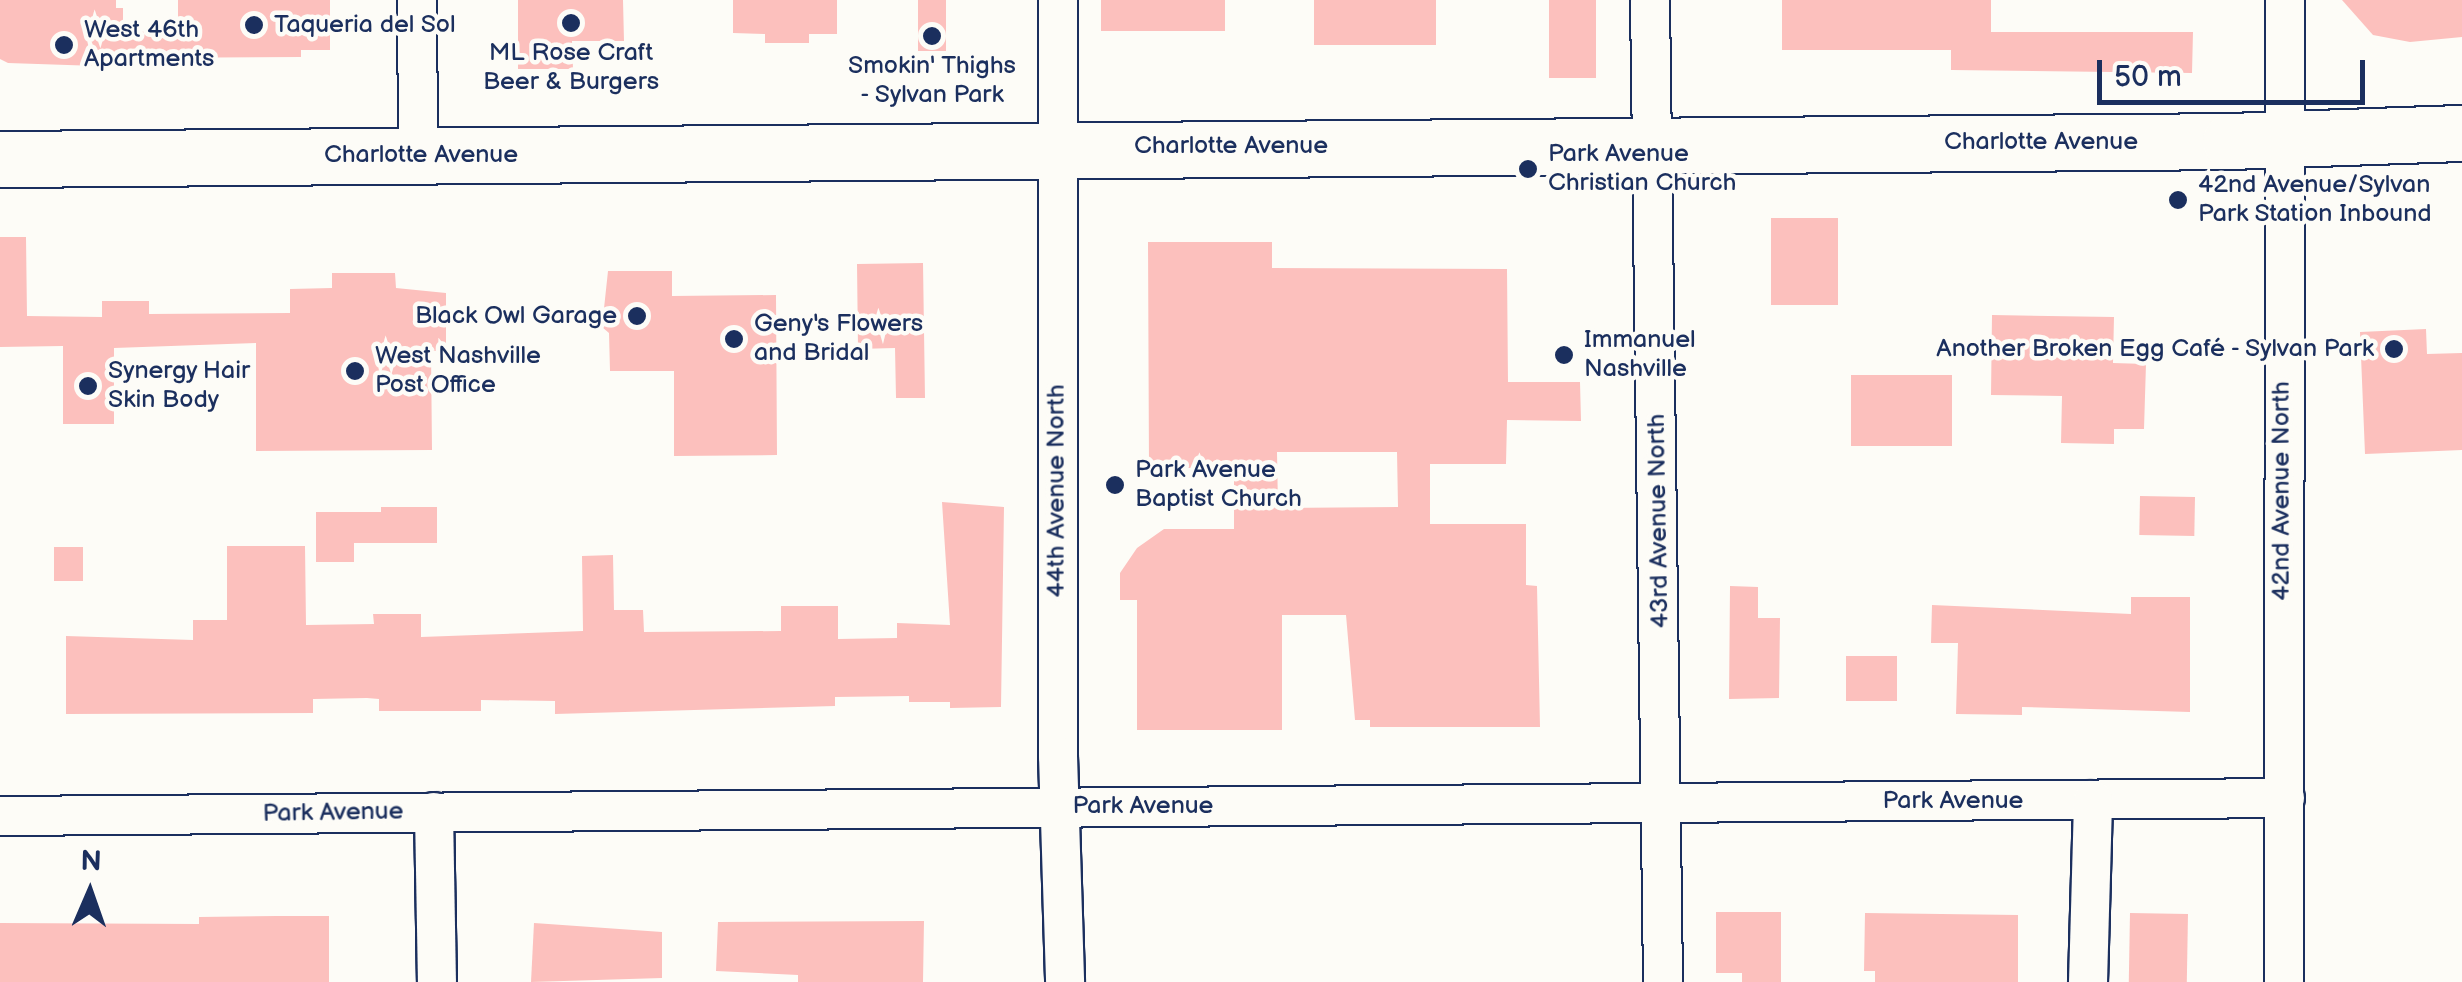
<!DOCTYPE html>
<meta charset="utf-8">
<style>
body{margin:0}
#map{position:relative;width:2462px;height:982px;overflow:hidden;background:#fdfcf7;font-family:"Balsamiq Sans",sans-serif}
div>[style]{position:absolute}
.building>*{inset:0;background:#fcc0bd;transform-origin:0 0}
.roads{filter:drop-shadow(2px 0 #1b2f5e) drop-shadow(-2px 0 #1b2f5e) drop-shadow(0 2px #1b2f5e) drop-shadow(0 -2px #1b2f5e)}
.street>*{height:38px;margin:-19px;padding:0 19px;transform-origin:19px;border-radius:19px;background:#fdfcf7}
.primary>*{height:55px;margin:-27.5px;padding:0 27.5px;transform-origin:27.5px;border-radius:27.5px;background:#fdfcf7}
.dots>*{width:28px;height:28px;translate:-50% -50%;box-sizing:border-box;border:5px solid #fdfcf7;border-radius:50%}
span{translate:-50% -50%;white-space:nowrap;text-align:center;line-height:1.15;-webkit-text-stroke:9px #fdfcf7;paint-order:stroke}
.poi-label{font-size:25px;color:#1b2f5e}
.left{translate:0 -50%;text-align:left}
.right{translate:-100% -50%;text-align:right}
.street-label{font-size:25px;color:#1b2f5e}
.north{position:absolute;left:40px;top:842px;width:100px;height:100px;-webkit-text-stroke:8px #fdfcf7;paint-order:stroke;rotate:2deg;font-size:28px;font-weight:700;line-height:40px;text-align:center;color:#1b2f5e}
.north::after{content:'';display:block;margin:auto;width:35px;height:45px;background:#1b2f5e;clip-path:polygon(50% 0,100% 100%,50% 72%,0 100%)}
.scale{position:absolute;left:2097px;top:60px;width:268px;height:45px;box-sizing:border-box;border:5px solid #1b2f5e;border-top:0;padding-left:12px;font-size:30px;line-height:35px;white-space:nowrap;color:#1b2f5e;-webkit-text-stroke:8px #fdfcf7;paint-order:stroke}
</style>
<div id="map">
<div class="building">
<div style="clip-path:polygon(0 0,116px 0,116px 8px,123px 8px,123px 31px,178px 33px,178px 0,330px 0,330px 50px,301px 50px,301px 57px,127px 58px,127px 67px,8px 63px,0 59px)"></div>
<div style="clip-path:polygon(518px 0,623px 0,624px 41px,572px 41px,573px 69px,518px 69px)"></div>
<div style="clip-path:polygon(733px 0,837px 0,837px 34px,809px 34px,809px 43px,765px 43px,765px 34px,733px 33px)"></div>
<div style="left:918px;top:0;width:28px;height:51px"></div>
<div style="left:1101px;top:0;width:124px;height:31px"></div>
<div style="left:1314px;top:0;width:122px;height:45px"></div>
<div style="left:1549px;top:0;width:47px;height:78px"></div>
<div style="clip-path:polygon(1782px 0,1991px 0,1991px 32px,2193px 32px,2192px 73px,1951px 70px,1951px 50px,1782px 50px)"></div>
<div style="clip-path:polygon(2342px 0,2462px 0,2462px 37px,2410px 42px,2373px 35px)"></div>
<div style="left:1771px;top:218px;width:67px;height:87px"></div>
<div style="clip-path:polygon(0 237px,26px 237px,27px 316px,102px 317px,102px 301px,149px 301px,149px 314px,290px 313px,290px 289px,332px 288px,332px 273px,395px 273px,396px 288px,446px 293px,446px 351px,431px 351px,432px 450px,256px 451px,256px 343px,114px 348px,114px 424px,63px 424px,63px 346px,0 347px)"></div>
<div style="clip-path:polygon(evenodd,1148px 242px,1272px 242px,1272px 268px,1507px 269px,1508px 382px,1580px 382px,1581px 421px,1507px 420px,1506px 464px,1430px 464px,1430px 524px,1526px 524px,1526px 585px,1537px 586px,1540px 727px,1370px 727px,1370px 720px,1355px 720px,1346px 615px,1282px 615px,1282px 730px,1137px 730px,1137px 600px,1120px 600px,1120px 573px,1137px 548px,1164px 529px,1234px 529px,1234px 468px,1149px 468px,1148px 242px,1277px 452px,1397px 452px,1398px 507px,1278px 508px,1277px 452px)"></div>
<div style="clip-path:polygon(923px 263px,925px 398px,896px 398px,895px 348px,858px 349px,857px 264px)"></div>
<div style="clip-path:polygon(608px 271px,672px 271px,672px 296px,776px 295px,777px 455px,674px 456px,674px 371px,610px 371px,609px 333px,602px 327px)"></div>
<div style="clip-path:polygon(1992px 315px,2114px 317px,2113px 363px,2146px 364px,2144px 429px,2114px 429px,2114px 444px,2061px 443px,2062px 396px,1991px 395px)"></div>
<div style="clip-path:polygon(2426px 329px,2427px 354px,2462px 353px,2462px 450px,2365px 454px,2360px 332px)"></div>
<div style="left:1851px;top:375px;width:101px;height:71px"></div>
<div style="left:2140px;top:496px;width:55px;height:39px;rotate:1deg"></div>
<div style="clip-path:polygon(942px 502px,1004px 507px,1001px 707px,950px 708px,950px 702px,909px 702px,909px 696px,835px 697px,835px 706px,555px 714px,555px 701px,481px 700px,481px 711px,379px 711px,379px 699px,367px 698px,313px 699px,313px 713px,66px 714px,66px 636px,193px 640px,193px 620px,227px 620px,227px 546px,305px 546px,306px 625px,374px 624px,373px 614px,421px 614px,421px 637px,583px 631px,582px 556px,613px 555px,614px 610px,643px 610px,644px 632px,781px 631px,781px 606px,838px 606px,838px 639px,897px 638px,897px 623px,950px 625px)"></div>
<div style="clip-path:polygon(381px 507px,437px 507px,437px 543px,354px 543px,354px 562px,316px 562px,316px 512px,381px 512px)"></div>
<div style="left:54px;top:547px;width:29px;height:34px"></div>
<div style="clip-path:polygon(1730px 586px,1758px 587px,1758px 618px,1780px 618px,1779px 698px,1729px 699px)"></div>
<div style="clip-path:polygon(2131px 597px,2190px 597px,2190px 712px,2022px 707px,2022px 715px,1956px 714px,1958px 643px,1931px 643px,1932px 605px,2131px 614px)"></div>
<div style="left:1846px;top:656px;width:51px;height:45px"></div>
<div style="clip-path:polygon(1716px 912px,1781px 912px,1781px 982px,1742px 982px,1742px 973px,1716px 973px)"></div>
<div style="clip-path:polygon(1865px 913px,2018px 915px,2018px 982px,1875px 982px,1875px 971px,1864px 971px)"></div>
<div style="left:2130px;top:913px;width:58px;height:69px;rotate:1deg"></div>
<div style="clip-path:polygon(277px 916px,329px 916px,329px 982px,0 982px,0 923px,199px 924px,199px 917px)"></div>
<div style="clip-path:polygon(924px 921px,923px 982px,798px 982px,798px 975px,716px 971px,718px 922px)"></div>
<div style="clip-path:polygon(534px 923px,662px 932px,662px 978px,531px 982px)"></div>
</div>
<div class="roads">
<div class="street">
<div style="left:417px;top:0;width:154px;rotate:89.6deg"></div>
<div style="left:1058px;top:0;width:756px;rotate:90deg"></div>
<div style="left:1058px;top:756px;width:226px;rotate:88.2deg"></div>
<div style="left:1650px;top:0;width:982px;rotate:89.24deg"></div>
<div style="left:434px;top:812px;width:170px;rotate:89deg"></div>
<div style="left:0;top:816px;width:2285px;rotate:-0.45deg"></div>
<div style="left:2088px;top:982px;width:182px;rotate:-88.4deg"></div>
<div style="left:2284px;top:982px;width:982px;rotate:-89.94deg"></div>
</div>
<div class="primary">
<div style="left:0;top:159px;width:2230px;rotate:-0.46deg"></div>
<div style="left:2230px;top:141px;width:232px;rotate:-2deg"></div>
</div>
</div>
<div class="dots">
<div style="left:571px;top:23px;background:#1b2f5e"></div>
<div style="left:254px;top:25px;background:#1b2f5e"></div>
<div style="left:932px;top:36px;background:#1b2f5e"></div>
<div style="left:64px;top:45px;background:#1b2f5e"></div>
<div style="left:1528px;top:169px;background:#1b2f5e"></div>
<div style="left:2178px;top:200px;background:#1b2f5e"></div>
<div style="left:637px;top:316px;background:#1b2f5e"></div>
<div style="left:734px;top:339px;background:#1b2f5e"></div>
<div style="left:2394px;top:349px;background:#1b2f5e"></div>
<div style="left:1564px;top:355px;background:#1b2f5e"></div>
<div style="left:355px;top:371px;background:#1b2f5e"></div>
<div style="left:88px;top:386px;background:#1b2f5e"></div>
<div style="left:1115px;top:485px;background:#1b2f5e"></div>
</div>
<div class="poi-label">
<span class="left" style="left:274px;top:25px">Taqueria del Sol</span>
<span class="left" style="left:84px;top:45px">West 46th<br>Apartments</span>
<span style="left:571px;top:68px">ML Rose Craft<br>Beer &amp; Burgers</span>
<span style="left:932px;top:81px">Smokin' Thighs<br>- Sylvan Park</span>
<span class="left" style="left:1548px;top:169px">Park Avenue<br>Christian Church</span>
<span class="left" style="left:2198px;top:200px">42nd Avenue/Sylvan<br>Park Station Inbound</span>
<span class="right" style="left:617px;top:316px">Black Owl Garage</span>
<span class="left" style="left:754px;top:339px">Geny's Flowers<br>and Bridal</span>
<span class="left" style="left:1584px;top:355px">Immanuel<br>Nashville</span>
<span class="right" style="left:2374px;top:349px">Another Broken Egg Café - Sylvan Park</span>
<span class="left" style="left:375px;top:371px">West Nashville<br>Post Office</span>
<span class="left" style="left:108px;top:386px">Synergy Hair<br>Skin Body</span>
<span class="left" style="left:1135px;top:485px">Park Avenue<br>Baptist Church</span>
</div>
<div class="street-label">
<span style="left:2041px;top:142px">Charlotte Avenue</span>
<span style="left:1231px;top:146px">Charlotte Avenue</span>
<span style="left:421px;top:155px">Charlotte Avenue</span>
<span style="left:1057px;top:491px;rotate:-90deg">44th Avenue North</span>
<span style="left:2282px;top:491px;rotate:-90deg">42nd Avenue North</span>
<span style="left:1659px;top:521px;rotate:-91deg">43rd Avenue North</span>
<span style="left:1953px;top:801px">Park Avenue</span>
<span style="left:1143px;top:806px">Park Avenue</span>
<span style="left:333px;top:813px;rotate:-1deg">Park Avenue</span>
</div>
<div class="north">N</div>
<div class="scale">50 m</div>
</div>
